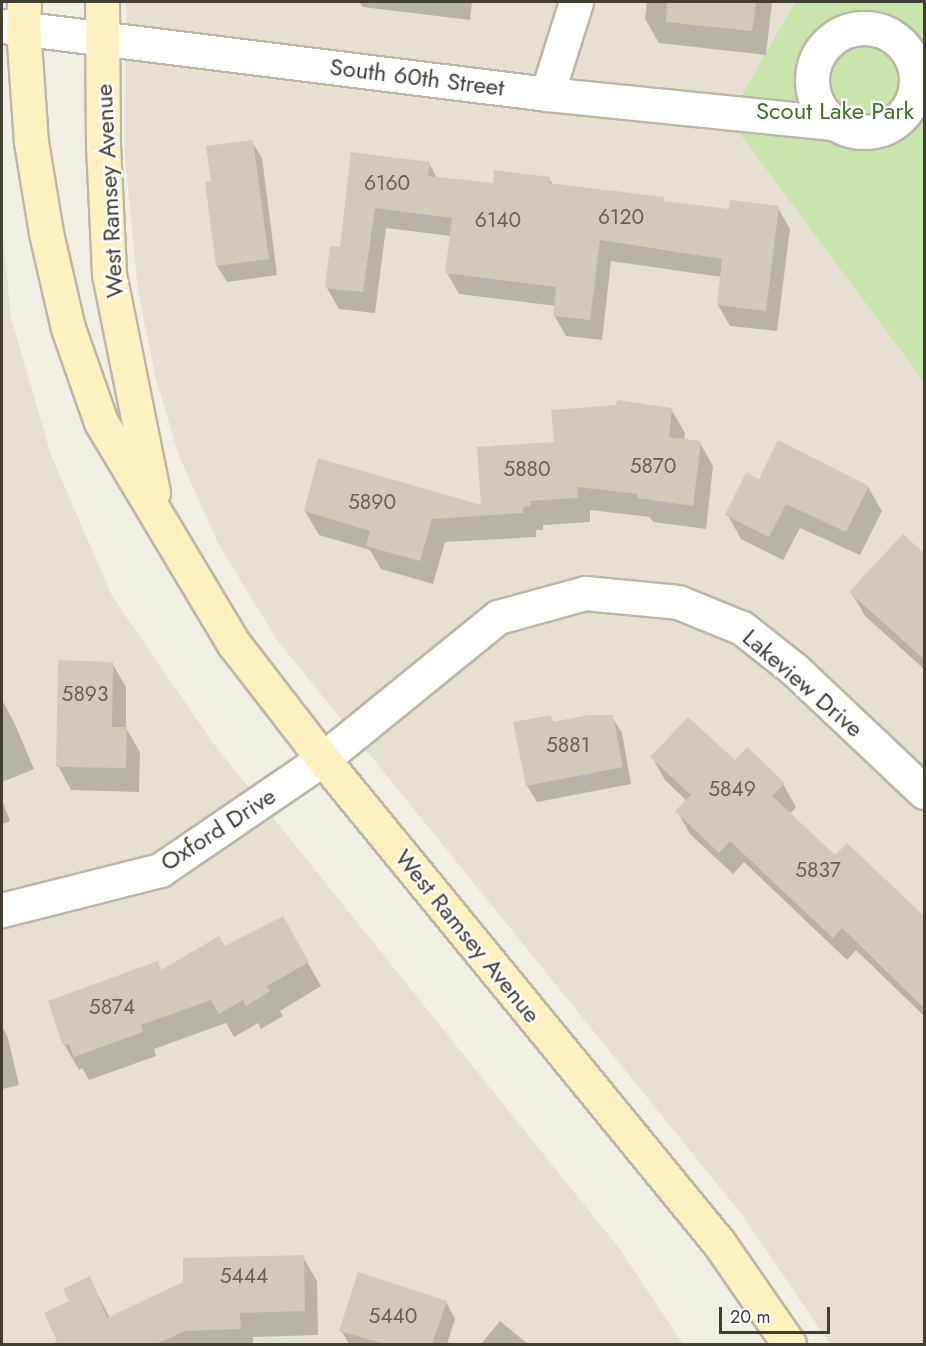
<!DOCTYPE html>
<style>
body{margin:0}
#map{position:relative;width:926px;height:1346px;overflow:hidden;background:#f1eee3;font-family:Jost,sans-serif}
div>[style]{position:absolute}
.residential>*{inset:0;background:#e5e0d1}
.green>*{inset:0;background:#c9e5ad}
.shadow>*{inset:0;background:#0003}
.building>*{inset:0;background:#d2cab9}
.roads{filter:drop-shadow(2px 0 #bcb6a6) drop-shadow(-2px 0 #bcb6a6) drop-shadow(0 2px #bcb6a6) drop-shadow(0 -2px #bcb6a6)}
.street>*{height:33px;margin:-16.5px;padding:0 16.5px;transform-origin:16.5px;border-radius:16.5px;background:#fff}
.street>.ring{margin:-16.5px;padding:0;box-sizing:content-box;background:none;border:33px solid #fff;border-radius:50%}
.secondary>*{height:33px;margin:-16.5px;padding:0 16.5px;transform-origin:16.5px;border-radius:16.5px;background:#fdf1c2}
span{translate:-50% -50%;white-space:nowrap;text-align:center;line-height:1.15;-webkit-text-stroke:4.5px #fff;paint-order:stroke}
.number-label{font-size:21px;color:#676155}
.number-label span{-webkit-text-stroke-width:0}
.street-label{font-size:24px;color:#433e34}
.park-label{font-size:24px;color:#427229}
.frame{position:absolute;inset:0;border:3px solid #433e34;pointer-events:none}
.scale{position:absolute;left:719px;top:1307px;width:111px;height:27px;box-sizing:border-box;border:3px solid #433e34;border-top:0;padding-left:8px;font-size:18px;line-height:21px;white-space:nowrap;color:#433e34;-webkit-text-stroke:4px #fff;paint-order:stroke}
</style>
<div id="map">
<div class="residential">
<div style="clip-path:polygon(126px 2px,795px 2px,728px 118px,924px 382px,924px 1344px,830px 1344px,743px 1216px,277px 640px,219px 545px,179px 456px,156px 379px,138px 291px,125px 157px)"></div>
<div style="clip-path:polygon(2px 230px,11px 318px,51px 455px,112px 596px,213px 743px,619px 1248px,683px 1344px,2px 1344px)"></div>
</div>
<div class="green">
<div style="clip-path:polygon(795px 2px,924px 2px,924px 382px,728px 118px)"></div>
</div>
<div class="shadow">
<div style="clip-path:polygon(359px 2px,472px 2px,470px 20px,363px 7px)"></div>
<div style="clip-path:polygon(647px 2px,772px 2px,766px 55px,659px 43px,645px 19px)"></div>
<div style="clip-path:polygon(252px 142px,262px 158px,277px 275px,227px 282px,217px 266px,213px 182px)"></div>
<div style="clip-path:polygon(353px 154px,429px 163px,437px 178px,494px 185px,549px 178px,553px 185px,663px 199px,665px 203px,730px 211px,778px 208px,790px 229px,777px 331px,730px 326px,718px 305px,722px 277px,611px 261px,602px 340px,566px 336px,554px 315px,556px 306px,459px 294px,447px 273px,451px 236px,386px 228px,375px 313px,339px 309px,327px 288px,341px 249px)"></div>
<div style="clip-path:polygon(671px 409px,685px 433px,684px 441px,700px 443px,713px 466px,706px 529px,653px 522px,650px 517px,590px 510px,590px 522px,543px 525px,543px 530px,536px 530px,536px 537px,445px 542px,433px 584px,381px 569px,370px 550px,319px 535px,305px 511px,482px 507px,555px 443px)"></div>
<div style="clip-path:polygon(759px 481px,868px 487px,882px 511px,860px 555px,800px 528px,783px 560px,741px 539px,727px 514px)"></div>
<div style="clip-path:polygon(903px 536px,924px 555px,924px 669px,865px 616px,851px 592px)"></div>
<div style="clip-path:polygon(112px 663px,126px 687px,126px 728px,140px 752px,139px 792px,71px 790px,58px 766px)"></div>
<div style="clip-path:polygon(2px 700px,14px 722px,34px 769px,2px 782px)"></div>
<div style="clip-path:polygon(550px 717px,554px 723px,612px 717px,622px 733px,631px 784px,537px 802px,527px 786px)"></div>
<div style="clip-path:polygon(652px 757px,735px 762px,783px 784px,796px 807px,790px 814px,835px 857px,847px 845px,924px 919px,924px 1016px,856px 950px,847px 960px,744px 862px,733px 874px,690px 834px,677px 811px,687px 801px,665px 780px)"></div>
<div style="clip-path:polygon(2px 800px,10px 821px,2px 824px)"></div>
<div style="clip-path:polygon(282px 918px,321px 986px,280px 1011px,283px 1016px,261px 1029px,258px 1023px,234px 1037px,226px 1023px,154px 1049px,156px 1056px,89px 1080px,82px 1068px,79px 1070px,65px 1046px,49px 1002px,157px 963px,162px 971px,225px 948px)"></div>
<div style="clip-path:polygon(2px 1026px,8px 1038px,19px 1085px,2px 1089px)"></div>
<div style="clip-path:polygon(303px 1257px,317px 1281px,318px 1335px,253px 1337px,253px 1344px,61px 1344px,46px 1314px,71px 1302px,89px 1278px,110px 1318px,185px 1283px)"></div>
<div style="clip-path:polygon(446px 1302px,455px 1319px,447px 1344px,349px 1344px,341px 1330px)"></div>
<div style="clip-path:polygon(500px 1321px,528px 1344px,481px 1344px)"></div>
</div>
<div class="building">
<div style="clip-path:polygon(667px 2px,756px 2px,752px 31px,666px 22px)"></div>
<div style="clip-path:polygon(253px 140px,269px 259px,216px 266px,205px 182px,211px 181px,206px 146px)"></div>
<div style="clip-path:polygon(351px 152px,430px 162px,428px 176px,493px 183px,494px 170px,550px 177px,549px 183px,664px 197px,664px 201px,729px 209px,730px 200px,779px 206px,766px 311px,717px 305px,722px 259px,600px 240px,590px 320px,553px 316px,556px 287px,445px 273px,452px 218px,375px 208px,363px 292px,325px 288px,330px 246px,340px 247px)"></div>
<div style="clip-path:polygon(617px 400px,672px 408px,669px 437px,701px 441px,693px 506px,637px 498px,638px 494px,577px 487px,578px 498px,530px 501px,531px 506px,523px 507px,523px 513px,432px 519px,420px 561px,366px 546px,370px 531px,304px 511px,318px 458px,481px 505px,477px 447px,554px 442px,551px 410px,616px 405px)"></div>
<div style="clip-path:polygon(778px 440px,869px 486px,846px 532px,786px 504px,769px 537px,725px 515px,746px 473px,759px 479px)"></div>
<div style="clip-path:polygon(903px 534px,924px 553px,924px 659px,849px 592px)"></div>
<div style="clip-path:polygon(58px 660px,113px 662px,112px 727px,127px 727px,126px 768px,56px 767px)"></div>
<div style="clip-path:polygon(551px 715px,552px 722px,589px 715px,613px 715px,623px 767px,526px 786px,513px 722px)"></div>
<div style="clip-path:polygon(688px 717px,735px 760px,747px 747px,785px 783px,772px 796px,835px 855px,847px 843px,924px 916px,924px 1008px,842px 928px,833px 938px,730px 841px,719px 853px,675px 811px,691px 795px,650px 757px)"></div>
<div style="clip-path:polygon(283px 916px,309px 962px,267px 986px,270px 991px,246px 1006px,243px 1000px,219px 1014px,211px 1000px,141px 1025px,143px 1032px,74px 1057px,69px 1044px,63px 1046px,48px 1001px,158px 961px,161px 970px,219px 936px,225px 946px)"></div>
<div style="clip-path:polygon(304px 1255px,305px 1311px,240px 1313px,241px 1329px,185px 1331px,156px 1344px,51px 1344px,57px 1341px,44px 1313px,69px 1301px,63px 1289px,90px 1276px,107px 1318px,183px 1282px,183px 1258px)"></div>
<div style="clip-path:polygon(358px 1272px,447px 1301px,432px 1344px,385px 1344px,339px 1331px)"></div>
</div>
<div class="roads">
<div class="street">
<div style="left:2px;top:26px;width:549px;rotate:7.11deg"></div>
<div style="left:547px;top:94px;width:288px;rotate:5.8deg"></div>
<div class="ring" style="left:812px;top:28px;width:71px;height:71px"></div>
<div style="left:547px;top:94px;width:96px;rotate:-72.5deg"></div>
<div style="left:2px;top:910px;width:163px;rotate:-14.2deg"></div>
<div style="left:160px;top:870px;width:197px;rotate:-34.3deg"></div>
<div style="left:323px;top:759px;width:225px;rotate:-39.1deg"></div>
<div style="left:498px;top:617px;width:90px;rotate:-15.4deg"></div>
<div style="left:585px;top:593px;width:93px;rotate:5.5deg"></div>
<div style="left:678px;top:602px;width:69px;rotate:22.1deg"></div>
<div style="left:742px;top:628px;width:66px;rotate:38.3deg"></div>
<div style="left:794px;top:669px;width:179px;rotate:43.4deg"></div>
</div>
<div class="secondary">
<div style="left:24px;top:2px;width:26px;rotate:92deg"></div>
<div style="left:23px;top:28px;width:114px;rotate:86deg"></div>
<div style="left:31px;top:142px;width:92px;rotate:80.6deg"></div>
<div style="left:46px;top:233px;width:98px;rotate:77deg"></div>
<div style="left:68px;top:328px;width:100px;rotate:70.7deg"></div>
<div style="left:101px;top:422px;width:259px;rotate:59.1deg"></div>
<div style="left:234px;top:644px;width:145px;rotate:52.3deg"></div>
<div style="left:323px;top:759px;width:625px;rotate:50.71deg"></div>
<div style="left:719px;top:1243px;width:123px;rotate:55.3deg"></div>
<div style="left:102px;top:2px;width:143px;rotate:89.6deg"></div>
<div style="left:103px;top:145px;width:129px;rotate:87.3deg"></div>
<div style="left:109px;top:274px;width:223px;rotate:78.6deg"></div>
</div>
</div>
<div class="number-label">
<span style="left:387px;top:183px">6160</span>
<span style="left:621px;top:217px">6120</span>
<span style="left:498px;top:220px">6140</span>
<span style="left:653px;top:466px">5870</span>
<span style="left:527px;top:469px">5880</span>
<span style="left:372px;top:502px">5890</span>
<span style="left:85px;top:694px">5893</span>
<span style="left:568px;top:745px">5881</span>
<span style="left:732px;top:789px">5849</span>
<span style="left:818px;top:870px">5837</span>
<span style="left:112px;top:1007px">5874</span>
<span style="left:244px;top:1276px">5444</span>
<span style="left:393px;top:1316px">5440</span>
</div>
<div class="street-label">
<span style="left:417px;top:77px;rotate:7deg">South 60th Street</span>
<span style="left:109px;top:191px;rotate:-93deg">West Ramsey Avenue</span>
<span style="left:803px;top:683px;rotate:41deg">Lakeview Drive</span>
<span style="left:218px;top:829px;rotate:-33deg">Oxford Drive</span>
<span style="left:468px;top:936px;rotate:51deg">West Ramsey Avenue</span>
</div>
<div class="park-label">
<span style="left:835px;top:111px">Scout Lake Park</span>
</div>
<div class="frame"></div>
<div class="scale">20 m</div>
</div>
